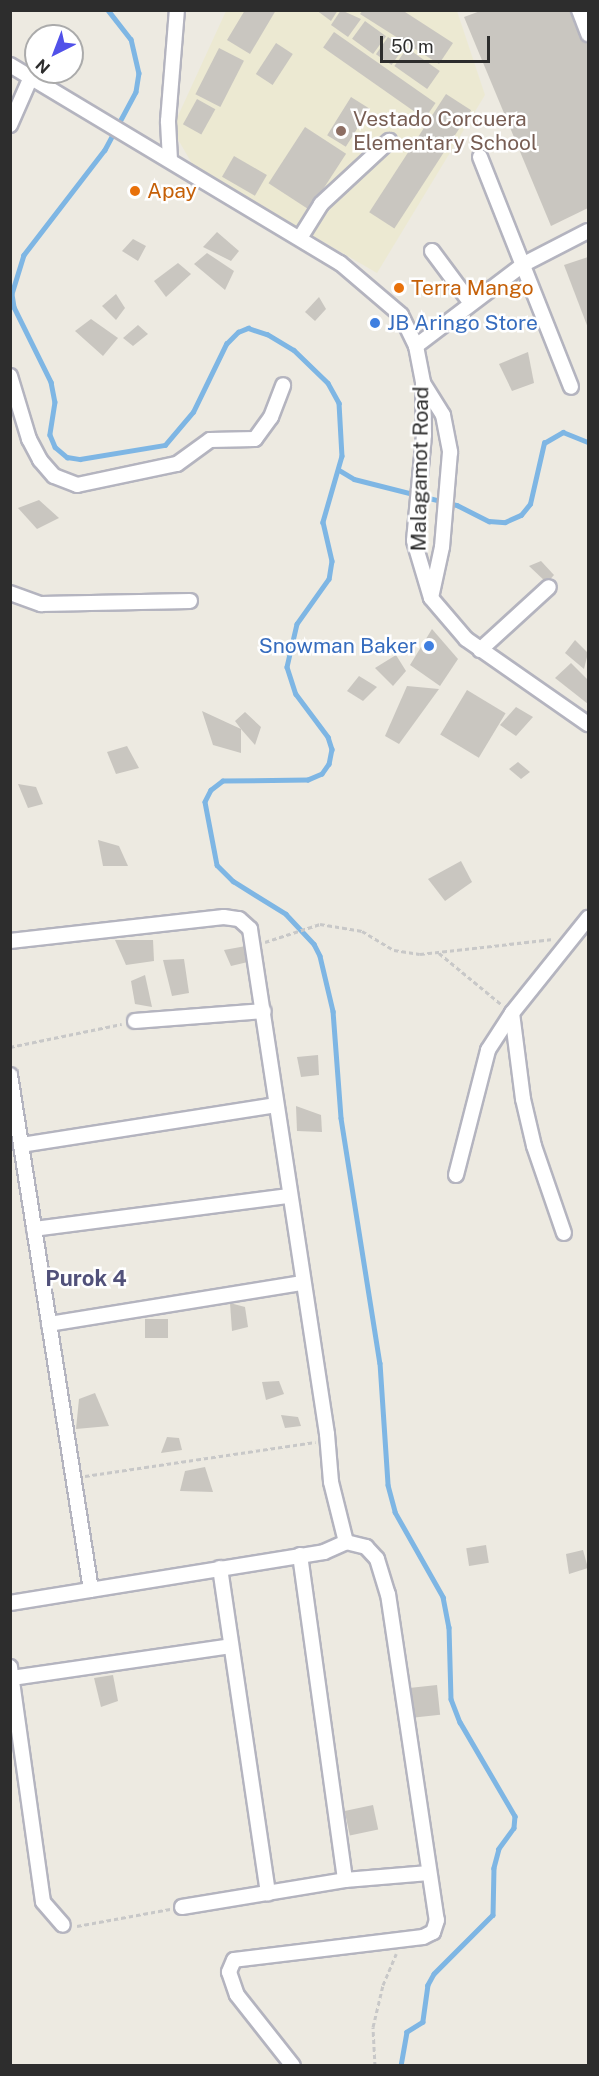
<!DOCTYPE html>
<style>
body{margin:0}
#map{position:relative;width:599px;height:2076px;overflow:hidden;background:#edeae1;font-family:"Public Sans",sans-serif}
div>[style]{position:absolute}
.education>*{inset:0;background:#ece9d2}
.stream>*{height:4.5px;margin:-2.25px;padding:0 2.25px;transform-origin:2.25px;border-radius:2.25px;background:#7eb6e4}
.building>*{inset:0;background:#c9c6c0;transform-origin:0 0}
.path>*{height:3px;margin-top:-1.5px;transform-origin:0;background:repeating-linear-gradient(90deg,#c8c8c8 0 4.5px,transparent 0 7.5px)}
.roads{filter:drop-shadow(2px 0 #b4b4bf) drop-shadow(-2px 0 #b4b4bf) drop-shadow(0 2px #b4b4bf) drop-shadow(0 -2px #b4b4bf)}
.minor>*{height:14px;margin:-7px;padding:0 7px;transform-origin:7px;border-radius:7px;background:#fff}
.dots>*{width:16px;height:16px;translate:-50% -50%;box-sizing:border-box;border:3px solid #fff;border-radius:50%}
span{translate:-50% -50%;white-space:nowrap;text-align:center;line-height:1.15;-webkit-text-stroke:5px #fff;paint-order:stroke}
.education-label{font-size:21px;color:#785e54}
.left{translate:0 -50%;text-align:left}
.food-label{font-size:21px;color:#c56008}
.shop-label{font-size:21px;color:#366cbe}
.right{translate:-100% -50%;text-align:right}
.street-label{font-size:21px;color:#2d2d2d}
.neighbourhood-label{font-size:22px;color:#51517a;font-weight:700}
.frame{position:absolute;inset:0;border:12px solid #2d2d2d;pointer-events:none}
.north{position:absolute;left:24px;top:24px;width:60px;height:60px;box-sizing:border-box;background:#fff;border:2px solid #ababab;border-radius:50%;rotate:222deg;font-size:16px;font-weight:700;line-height:24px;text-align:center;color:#2d2d2d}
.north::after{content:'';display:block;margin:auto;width:21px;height:27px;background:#5151e9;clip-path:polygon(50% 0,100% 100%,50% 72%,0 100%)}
.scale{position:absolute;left:380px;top:36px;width:110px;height:27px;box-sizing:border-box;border:3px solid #2d2d2d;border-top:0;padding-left:8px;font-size:18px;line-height:21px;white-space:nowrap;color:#2d2d2d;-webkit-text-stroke:4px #fff;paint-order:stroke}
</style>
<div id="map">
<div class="education">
<div style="clip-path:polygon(226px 11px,457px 11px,485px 95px,377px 273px,194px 167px,172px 129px)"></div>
</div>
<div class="stream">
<div style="left:108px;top:10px;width:37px;rotate:52deg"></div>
<div style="left:131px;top:39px;width:35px;rotate:77deg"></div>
<div style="left:139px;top:73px;width:19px;rotate:99deg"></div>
<div style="left:136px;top:92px;width:66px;rotate:118.1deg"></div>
<div style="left:105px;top:150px;width:133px;rotate:127.6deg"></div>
<div style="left:24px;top:255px;width:41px;rotate:107.1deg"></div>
<div style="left:12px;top:294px;width:13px;rotate:81deg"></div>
<div style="left:14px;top:307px;width:84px;rotate:63.7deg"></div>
<div style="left:51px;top:382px;width:20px;rotate:79deg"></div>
<div style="left:55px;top:402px;width:33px;rotate:99deg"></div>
<div style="left:50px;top:435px;width:13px;rotate:67deg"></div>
<div style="left:55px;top:447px;width:16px;rotate:40deg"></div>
<div style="left:67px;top:457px;width:13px;rotate:9deg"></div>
<div style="left:80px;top:459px;width:86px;rotate:-9.4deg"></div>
<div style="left:165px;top:445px;width:43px;rotate:-49.7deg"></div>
<div style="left:193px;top:412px;width:76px;rotate:-64.1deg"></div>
<div style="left:226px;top:344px;width:17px;rotate:-45deg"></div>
<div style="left:238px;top:332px;width:11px;rotate:-22deg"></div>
<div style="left:248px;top:328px;width:20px;rotate:18deg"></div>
<div style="left:267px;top:334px;width:31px;rotate:31deg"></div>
<div style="left:294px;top:350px;width:47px;rotate:44.1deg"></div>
<div style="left:328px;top:383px;width:23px;rotate:61deg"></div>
<div style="left:339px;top:403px;width:53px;rotate:86.8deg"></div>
<div style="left:342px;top:456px;width:69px;rotate:106.1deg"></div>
<div style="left:323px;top:522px;width:40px;rotate:77deg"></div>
<div style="left:332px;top:561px;width:18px;rotate:99deg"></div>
<div style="left:329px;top:579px;width:55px;rotate:125.4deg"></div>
<div style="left:297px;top:624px;width:44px;rotate:103.1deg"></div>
<div style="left:287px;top:667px;width:28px;rotate:72deg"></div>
<div style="left:296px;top:694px;width:54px;rotate:53.3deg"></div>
<div style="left:328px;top:737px;width:13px;rotate:72deg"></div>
<div style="left:332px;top:749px;width:15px;rotate:101deg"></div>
<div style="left:329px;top:764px;width:12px;rotate:125deg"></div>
<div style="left:322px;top:774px;width:15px;rotate:157deg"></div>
<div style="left:308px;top:780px;width:85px;rotate:179.3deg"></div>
<div style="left:223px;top:781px;width:15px;rotate:143deg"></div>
<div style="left:211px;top:790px;width:13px;rotate:117deg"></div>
<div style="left:205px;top:802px;width:64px;rotate:79.2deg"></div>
<div style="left:217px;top:865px;width:23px;rotate:45deg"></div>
<div style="left:233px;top:881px;width:62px;rotate:31.9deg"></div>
<div style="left:286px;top:914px;width:41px;rotate:47deg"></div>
<div style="left:314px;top:944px;width:13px;rotate:63deg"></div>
<div style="left:320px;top:956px;width:57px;rotate:76.7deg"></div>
<div style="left:333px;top:1011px;width:107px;rotate:85.7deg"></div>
<div style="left:341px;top:1118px;width:248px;rotate:81deg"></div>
<div style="left:380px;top:1363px;width:122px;rotate:86.2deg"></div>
<div style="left:388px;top:1485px;width:28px;rotate:75deg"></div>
<div style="left:395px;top:1512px;width:98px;rotate:60.5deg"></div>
<div style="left:443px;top:1597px;width:31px;rotate:79deg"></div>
<div style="left:449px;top:1627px;width:72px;rotate:88.4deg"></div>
<div style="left:451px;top:1699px;width:25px;rotate:69deg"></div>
<div style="left:460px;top:1722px;width:109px;rotate:59.7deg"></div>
<div style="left:515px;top:1816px;width:12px;rotate:95deg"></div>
<div style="left:514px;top:1828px;width:26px;rotate:126deg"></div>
<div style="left:499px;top:1849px;width:20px;rotate:105deg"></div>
<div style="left:494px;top:1868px;width:47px;rotate:91.2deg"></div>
<div style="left:493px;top:1915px;width:83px;rotate:135deg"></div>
<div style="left:434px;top:1974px;width:13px;rotate:119deg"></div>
<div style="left:428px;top:1985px;width:37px;rotate:98deg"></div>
<div style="left:423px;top:2022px;width:19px;rotate:148deg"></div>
<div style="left:407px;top:2032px;width:35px;rotate:100deg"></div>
<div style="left:339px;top:470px;width:17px;rotate:31deg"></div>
<div style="left:354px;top:479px;width:106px;rotate:14.2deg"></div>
<div style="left:457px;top:505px;width:36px;rotate:27deg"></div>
<div style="left:489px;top:521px;width:16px;rotate:4deg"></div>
<div style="left:505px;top:522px;width:17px;rotate:-24deg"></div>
<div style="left:521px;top:515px;width:14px;rotate:-51deg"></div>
<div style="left:530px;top:504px;width:63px;rotate:-77.1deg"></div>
<div style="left:544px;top:443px;width:22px;rotate:-30deg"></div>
<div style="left:563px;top:432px;width:27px;rotate:22deg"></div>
</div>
<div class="building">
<div style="clip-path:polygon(245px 10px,276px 10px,250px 54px,227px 40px)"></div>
<div style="clip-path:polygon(316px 10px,338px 10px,331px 21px)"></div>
<div style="clip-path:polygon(341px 10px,361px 19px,348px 37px,331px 25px)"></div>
<div style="clip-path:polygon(363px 10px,402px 10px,453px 43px,439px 64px,360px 14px)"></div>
<div style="clip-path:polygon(483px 10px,575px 10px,588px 47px,588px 208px,551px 226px,464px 17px)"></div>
<div style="left:365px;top:21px;width:26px;height:22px;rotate:36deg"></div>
<div style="left:334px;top:32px;width:124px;height:19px;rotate:35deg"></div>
<div style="left:388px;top:37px;width:19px;height:21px;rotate:35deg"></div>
<div style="left:276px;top:43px;width:20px;height:37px;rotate:33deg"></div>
<div style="left:219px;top:48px;width:28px;height:52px;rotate:27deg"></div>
<div style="left:407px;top:48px;width:40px;height:22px;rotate:35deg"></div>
<div style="left:446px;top:94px;width:30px;height:141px;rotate:33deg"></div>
<div style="left:351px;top:97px;width:22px;height:45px;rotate:32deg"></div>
<div style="left:197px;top:99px;width:21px;height:29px;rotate:29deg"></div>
<div style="left:305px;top:127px;width:49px;height:67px;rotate:33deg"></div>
<div style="left:234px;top:156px;width:38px;height:24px;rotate:30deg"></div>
<div style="clip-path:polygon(217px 232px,239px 251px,231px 261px,203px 247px)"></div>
<div style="clip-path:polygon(133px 239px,146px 246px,138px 261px,122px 251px)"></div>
<div style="clip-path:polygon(207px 253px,234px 271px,225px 290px,194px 264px)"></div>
<div style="clip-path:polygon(588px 257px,588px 328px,564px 265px)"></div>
<div style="clip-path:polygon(178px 263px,191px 274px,166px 297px,154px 281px)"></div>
<div style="clip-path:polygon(116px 294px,125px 308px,116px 320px,102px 306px)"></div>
<div style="clip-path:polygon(319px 297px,326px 309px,315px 321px,305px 312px)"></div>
<div style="clip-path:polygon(91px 319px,118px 338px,103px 356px,75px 331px)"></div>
<div style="clip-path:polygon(138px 325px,148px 334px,133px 346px,123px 338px)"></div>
<div style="clip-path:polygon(528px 352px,534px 383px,512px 391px,499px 364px)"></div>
<div style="clip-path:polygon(39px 500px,59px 518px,37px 529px,18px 508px)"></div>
<div style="clip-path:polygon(541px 561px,554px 575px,547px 583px,529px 566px)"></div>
<div style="clip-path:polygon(432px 629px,458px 659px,440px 686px,410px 665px)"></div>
<div style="clip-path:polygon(575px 640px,588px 653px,584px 669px,565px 653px)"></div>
<div style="clip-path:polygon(396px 655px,406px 671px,393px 686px,375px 668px)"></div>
<div style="clip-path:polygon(571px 663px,588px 680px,588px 704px,555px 678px)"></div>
<div style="clip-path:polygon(359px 676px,377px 687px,363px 701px,347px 691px)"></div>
<div style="clip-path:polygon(407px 686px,439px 689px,399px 744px,385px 736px)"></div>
<div style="left:467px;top:690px;width:45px;height:52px;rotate:31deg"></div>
<div style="clip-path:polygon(516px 707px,533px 717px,516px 736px,500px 725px)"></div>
<div style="clip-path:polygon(202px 711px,241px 729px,235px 721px,245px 712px,261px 727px,255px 745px,241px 729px,241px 753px,213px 745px)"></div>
<div style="clip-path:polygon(127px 746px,139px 768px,116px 774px,107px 752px)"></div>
<div style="clip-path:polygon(518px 762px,530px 772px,521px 779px,509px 769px)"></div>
<div style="clip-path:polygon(18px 784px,36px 787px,43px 804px,28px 808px)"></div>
<div style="clip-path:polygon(98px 840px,119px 846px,128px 866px,103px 866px)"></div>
<div style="clip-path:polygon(461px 861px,472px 882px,445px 901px,428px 879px)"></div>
<div style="clip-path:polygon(115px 940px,153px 940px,154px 961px,126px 965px)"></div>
<div style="clip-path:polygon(246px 946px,252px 961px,231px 966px,224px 950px)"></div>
<div style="clip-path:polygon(184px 959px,189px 993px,172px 996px,163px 960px)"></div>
<div style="clip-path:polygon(145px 975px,152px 1007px,135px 1004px,131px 981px)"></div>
<div style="clip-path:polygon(318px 1055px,319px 1075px,301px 1077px,297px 1057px)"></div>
<div style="clip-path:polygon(296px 1106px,321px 1115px,322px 1132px,297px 1131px)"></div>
<div style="clip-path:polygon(230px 1303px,245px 1307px,248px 1327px,232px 1331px)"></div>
<div style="left:145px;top:1319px;width:23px;height:19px"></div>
<div style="clip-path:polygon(279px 1381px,284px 1394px,266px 1400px,262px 1382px)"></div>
<div style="clip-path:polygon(95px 1393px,109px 1426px,76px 1429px,79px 1399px)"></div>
<div style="clip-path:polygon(281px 1415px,298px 1417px,301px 1426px,285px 1428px)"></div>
<div style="clip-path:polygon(167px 1437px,179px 1438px,182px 1450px,161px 1453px)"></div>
<div style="clip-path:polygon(205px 1467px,213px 1492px,180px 1491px,185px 1471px)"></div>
<div style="left:486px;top:1545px;width:18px;height:20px;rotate:81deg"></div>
<div style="clip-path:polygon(583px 1550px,588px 1568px,569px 1574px,566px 1554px)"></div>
<div style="clip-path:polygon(113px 1675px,118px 1701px,101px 1707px,94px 1678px)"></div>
<div style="left:437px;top:1685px;width:30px;height:28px;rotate:84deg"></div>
<div style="left:373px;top:1805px;width:25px;height:29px;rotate:78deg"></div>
</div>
<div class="path">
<div style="left:265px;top:942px;width:58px;rotate:-18.1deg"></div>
<div style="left:320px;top:924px;width:43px;rotate:9.5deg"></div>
<div style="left:362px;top:931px;width:37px;rotate:31deg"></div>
<div style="left:394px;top:950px;width:26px;rotate:9deg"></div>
<div style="left:420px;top:954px;width:134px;rotate:-6.4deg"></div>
<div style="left:439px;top:953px;width:82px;rotate:39.5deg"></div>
<div style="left:10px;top:1047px;width:114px;rotate:-11.6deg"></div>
<div style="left:85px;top:1476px;width:233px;rotate:-8.4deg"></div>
<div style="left:77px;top:1926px;width:96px;rotate:-10.3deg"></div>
<div style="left:375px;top:2066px;width:39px;rotate:-93deg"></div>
<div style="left:373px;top:2027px;width:43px;rotate:-76.6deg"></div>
<div style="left:383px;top:1985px;width:34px;rotate:-67deg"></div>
</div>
<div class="roads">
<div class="minor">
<div style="left:579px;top:10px;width:26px;rotate:69deg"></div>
<div style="left:10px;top:65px;width:385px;rotate:31deg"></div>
<div style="left:340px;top:263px;width:80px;rotate:40.4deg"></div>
<div style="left:401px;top:315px;width:34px;rotate:64deg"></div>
<div style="left:416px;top:346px;width:38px;rotate:79deg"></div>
<div style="left:423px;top:383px;width:52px;rotate:88.9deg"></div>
<div style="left:424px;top:435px;width:106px;rotate:95.4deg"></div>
<div style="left:414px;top:541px;width:59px;rotate:73.4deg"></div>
<div style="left:431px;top:598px;width:54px;rotate:49.5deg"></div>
<div style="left:466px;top:639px;width:149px;rotate:34.9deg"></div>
<div style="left:10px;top:125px;width:52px;rotate:-66.4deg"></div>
<div style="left:480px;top:157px;width:247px;rotate:68.4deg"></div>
<div style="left:170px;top:160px;width:39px;rotate:-93deg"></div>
<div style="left:168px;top:121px;width:111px;rotate:-85.4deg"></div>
<div style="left:300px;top:238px;width:40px;rotate:-58deg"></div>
<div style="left:321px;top:204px;width:93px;rotate:-42.8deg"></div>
<div style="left:432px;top:251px;width:64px;rotate:53.3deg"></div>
<div style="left:416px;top:346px;width:136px;rotate:-37.2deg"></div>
<div style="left:524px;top:264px;width:72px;rotate:-27.3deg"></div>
<div style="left:10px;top:376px;width:66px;rotate:73.2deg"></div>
<div style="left:29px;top:439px;width:24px;rotate:62deg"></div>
<div style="left:40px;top:460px;width:21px;rotate:49deg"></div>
<div style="left:54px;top:476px;width:25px;rotate:21deg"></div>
<div style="left:77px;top:485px;width:102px;rotate:-11.9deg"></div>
<div style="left:177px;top:464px;width:41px;rotate:-36deg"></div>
<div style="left:210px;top:440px;width:45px;rotate:-1.3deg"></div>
<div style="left:255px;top:439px;width:27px;rotate:-54deg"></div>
<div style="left:271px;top:417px;width:34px;rotate:-69deg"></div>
<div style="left:423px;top:383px;width:38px;rotate:58deg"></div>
<div style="left:443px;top:415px;width:38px;rotate:79deg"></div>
<div style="left:450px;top:452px;width:95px;rotate:94.8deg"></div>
<div style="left:442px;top:547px;width:52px;rotate:102.2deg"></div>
<div style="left:10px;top:593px;width:33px;rotate:20deg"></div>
<div style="left:41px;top:604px;width:149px;rotate:-1.2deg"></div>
<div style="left:480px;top:650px;width:93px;rotate:-42.4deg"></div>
<div style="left:10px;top:941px;width:215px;rotate:-6.4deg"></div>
<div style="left:224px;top:917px;width:15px;rotate:8deg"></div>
<div style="left:239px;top:919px;width:15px;rotate:42deg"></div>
<div style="left:250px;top:929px;width:511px;rotate:81.33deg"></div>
<div style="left:327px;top:1434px;width:48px;rotate:85.2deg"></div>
<div style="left:331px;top:1482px;width:62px;rotate:76deg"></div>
<div style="left:512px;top:1013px;width:87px;rotate:82.7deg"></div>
<div style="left:523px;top:1099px;width:48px;rotate:76.8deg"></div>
<div style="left:534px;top:1146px;width:92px;rotate:71deg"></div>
<div style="left:135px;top:1021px;width:129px;rotate:-4.4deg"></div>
<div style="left:10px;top:1075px;width:521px;rotate:81.06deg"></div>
<div style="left:21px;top:1145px;width:258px;rotate:-8.9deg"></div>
<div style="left:456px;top:1175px;width:129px;rotate:-75.6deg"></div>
<div style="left:488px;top:1050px;width:44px;rotate:-57deg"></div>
<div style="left:512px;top:1013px;width:122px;rotate:-51.3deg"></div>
<div style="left:34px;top:1229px;width:256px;rotate:-7.4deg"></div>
<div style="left:49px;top:1324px;width:256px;rotate:-9.2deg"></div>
<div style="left:300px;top:1555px;width:328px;rotate:82.1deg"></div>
<div style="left:220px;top:1568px;width:329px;rotate:81.6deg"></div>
<div style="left:10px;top:1603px;width:318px;rotate:-9.2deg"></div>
<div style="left:324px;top:1552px;width:24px;rotate:-24deg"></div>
<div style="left:346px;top:1542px;width:21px;rotate:14deg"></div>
<div style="left:366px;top:1547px;width:16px;rotate:47deg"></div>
<div style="left:377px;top:1559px;width:37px;rotate:73deg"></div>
<div style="left:388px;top:1594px;width:330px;rotate:81.5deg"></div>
<div style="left:437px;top:1920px;width:13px;rotate:108deg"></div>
<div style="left:433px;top:1932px;width:11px;rotate:153deg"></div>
<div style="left:423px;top:1937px;width:190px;rotate:173.1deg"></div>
<div style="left:234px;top:1960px;width:13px;rotate:113deg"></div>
<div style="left:229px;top:1972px;width:24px;rotate:71deg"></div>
<div style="left:237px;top:1995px;width:90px;rotate:51.7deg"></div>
<div style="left:10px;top:1667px;width:237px;rotate:82deg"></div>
<div style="left:43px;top:1902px;width:30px;rotate:49deg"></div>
<div style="left:12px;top:1678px;width:221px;rotate:-8.3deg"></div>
<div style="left:182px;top:1907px;width:165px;rotate:-9.4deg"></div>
<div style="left:345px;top:1880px;width:84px;rotate:-4.8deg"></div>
</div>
</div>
<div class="dots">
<div style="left:341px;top:131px;background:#8d6e63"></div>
<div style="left:135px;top:191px;background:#e8710a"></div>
<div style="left:399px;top:288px;background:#e8710a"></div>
<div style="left:375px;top:323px;background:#3f7fe0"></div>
<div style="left:429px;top:646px;background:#3f7fe0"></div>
</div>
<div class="education-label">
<span class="left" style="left:353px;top:131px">Vestado Corcuera<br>Elementary School</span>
</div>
<div class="food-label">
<span class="left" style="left:147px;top:191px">Apay</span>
<span class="left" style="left:411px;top:288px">Terra Mango</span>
</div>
<div class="shop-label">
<span class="left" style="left:387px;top:323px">JB Aringo Store</span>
<span class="right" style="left:417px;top:646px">Snowman Baker</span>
</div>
<div class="street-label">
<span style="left:420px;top:469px;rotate:-89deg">Malagamot Road</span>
</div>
<div class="neighbourhood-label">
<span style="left:86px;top:1279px">Purok 4</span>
</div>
<div class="frame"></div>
<div class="north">N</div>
<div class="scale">50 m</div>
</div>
